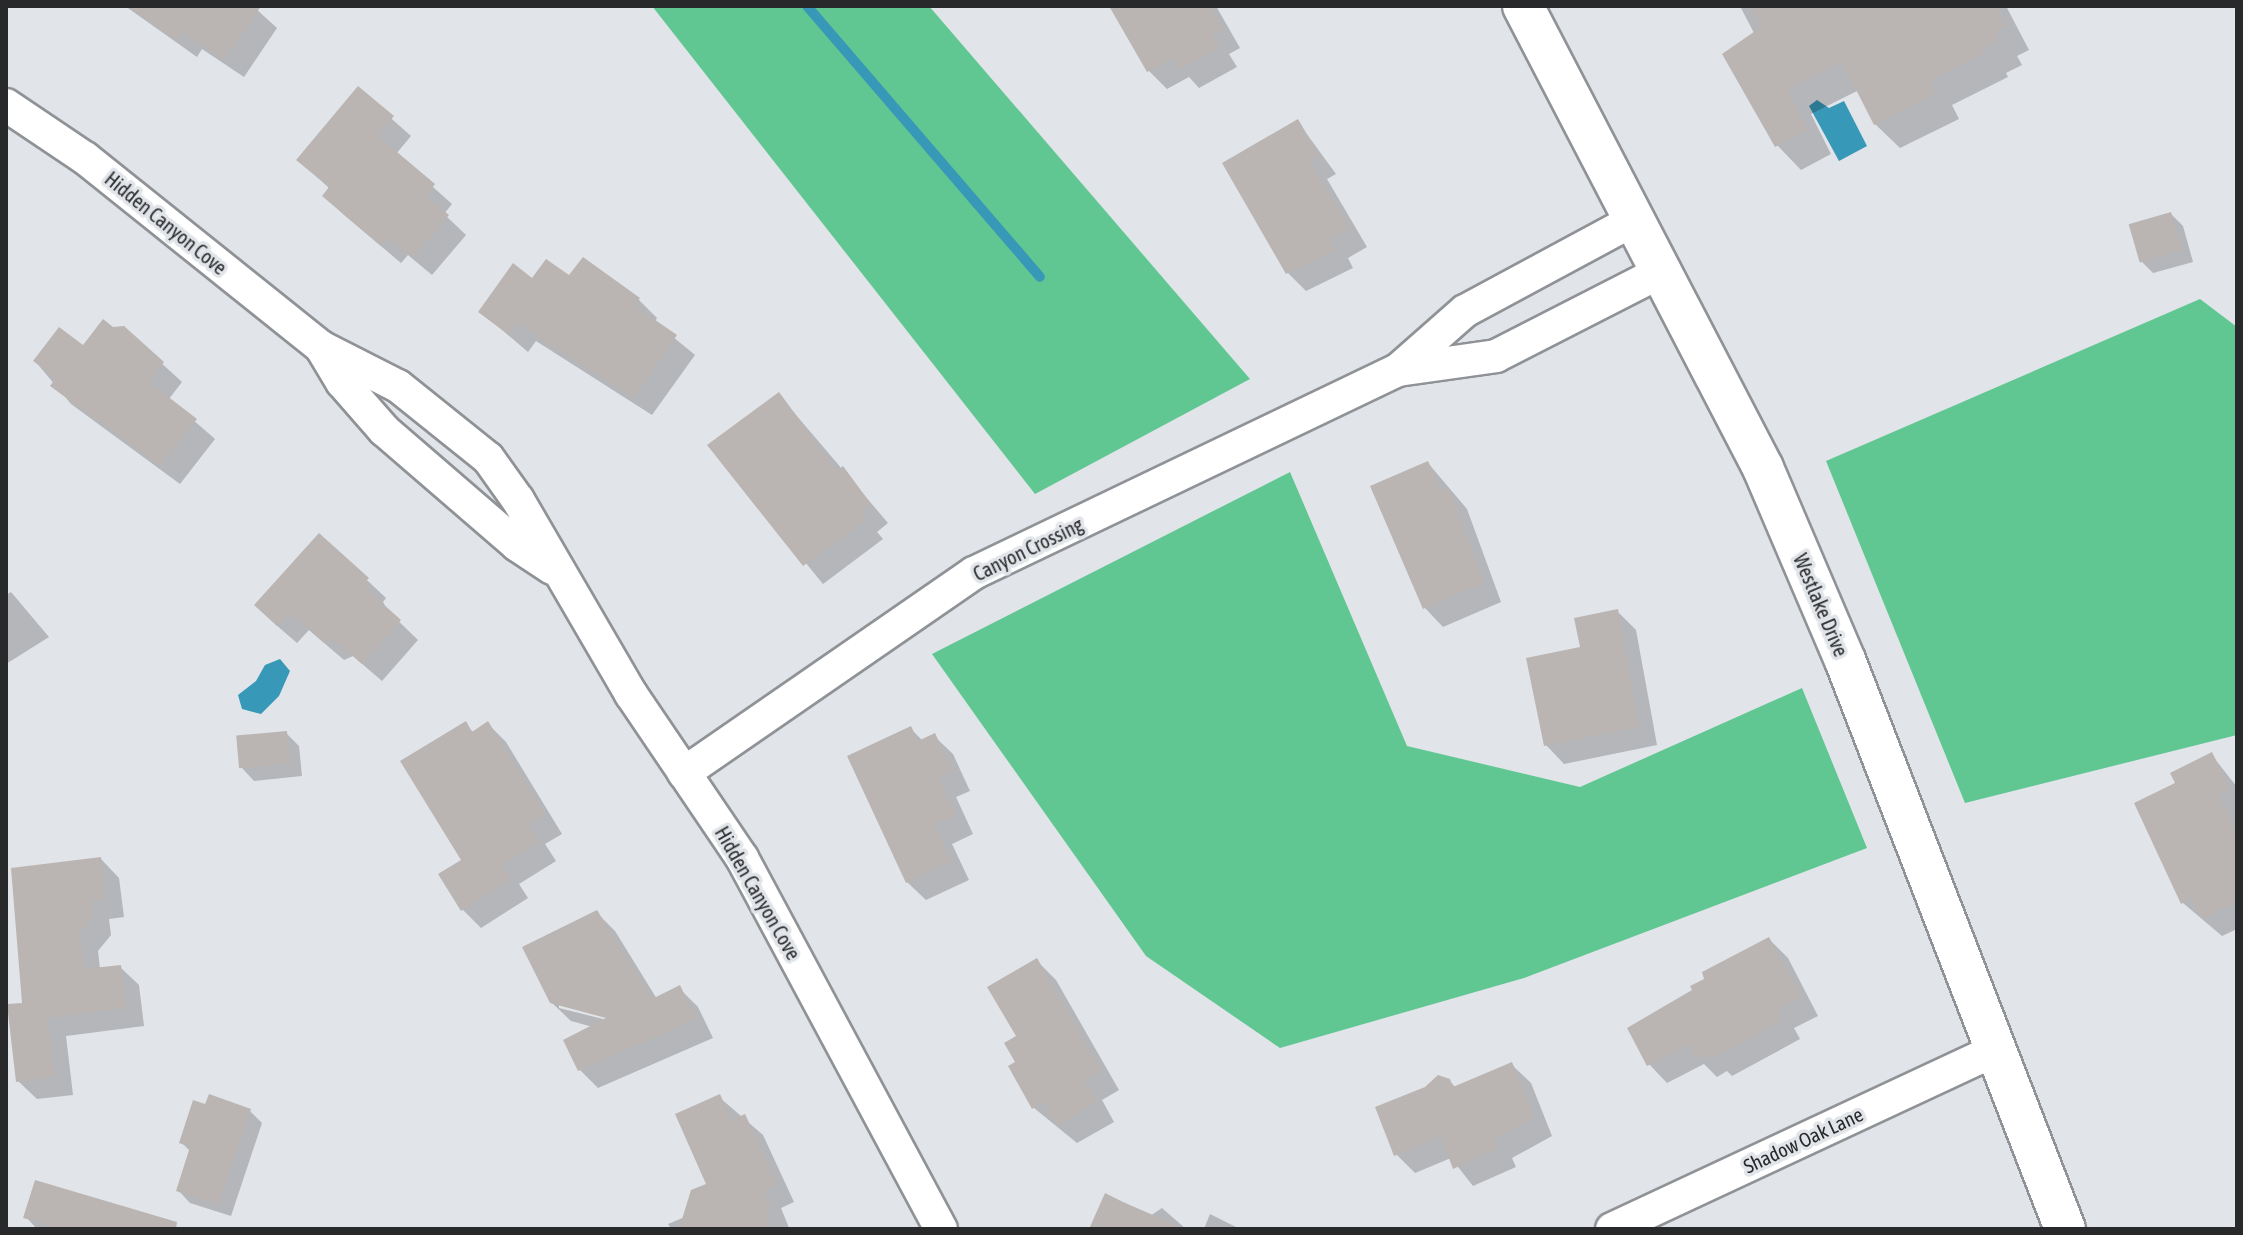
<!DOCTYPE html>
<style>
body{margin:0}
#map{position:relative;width:2243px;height:1235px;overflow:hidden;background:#e1e4e8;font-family:"Asap Condensed",sans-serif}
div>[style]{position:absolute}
.forest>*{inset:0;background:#61c792}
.water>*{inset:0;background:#3898b7}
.shadow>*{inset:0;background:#0003}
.stream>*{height:10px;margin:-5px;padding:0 5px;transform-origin:5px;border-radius:5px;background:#3898b7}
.building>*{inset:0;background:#bab5b3;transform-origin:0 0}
.roads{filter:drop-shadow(2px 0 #8f9296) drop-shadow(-2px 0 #8f9296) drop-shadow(0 2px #8f9296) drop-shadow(0 -2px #8f9296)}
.minor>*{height:32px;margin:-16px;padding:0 16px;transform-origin:16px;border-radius:16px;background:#fff}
.tertiary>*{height:40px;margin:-20px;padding:0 20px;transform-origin:20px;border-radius:20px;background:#fff}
span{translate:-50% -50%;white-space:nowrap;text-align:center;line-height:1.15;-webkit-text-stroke:7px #e1e4e8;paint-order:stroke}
.street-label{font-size:20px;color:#28292b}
.frame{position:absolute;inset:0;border:8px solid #28292b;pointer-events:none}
</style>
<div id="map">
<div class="forest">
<div style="clip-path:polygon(652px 6px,929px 6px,1250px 379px,1035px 494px)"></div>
<div style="clip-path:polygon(2200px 299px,2237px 327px,2237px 735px,1965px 803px,1826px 461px)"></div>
<div style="clip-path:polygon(1290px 472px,1407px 746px,1580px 787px,1802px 688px,1867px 848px,1524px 978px,1280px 1048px,1146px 956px,932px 654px)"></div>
</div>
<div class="water">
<div style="clip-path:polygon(1817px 100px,1829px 108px,1844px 101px,1867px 146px,1839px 161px,1809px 106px)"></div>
<div style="clip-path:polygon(280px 659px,290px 671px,279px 696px,261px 714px,242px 709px,238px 695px,256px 681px,265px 665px)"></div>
</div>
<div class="shadow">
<div style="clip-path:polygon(125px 6px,253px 6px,277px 28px,244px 77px,202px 49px,197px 57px)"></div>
<div style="clip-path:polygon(1116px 6px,1216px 6px,1240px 48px,1229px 54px,1237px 67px,1199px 88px,1189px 77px,1167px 89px,1148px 70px)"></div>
<div style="clip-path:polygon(1740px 6px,2006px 6px,2029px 50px,2017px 56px,2022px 65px,2006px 73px,2008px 77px,1952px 105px,1959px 119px,1900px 148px,1875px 124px,1857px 91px,1811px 114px,1831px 154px,1801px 170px,1777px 145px,1754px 33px)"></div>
<div style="clip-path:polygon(358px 89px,411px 136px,396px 154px,452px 204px,444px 214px,466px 235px,432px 275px,408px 255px,401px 263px,343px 214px,324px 196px,330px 189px,299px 160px)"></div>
<div style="clip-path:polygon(1298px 122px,1336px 174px,1327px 179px,1367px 247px,1348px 258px,1353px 268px,1306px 291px,1288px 273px)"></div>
<div style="clip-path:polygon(2171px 214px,2183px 226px,2193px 262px,2153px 273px,2141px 261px)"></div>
<div style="clip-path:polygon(533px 280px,639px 300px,657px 318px,655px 322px,695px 355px,652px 415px,536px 341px,528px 352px,481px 312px)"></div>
<div style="clip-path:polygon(123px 328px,182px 382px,169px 399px,215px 439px,180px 484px,71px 404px,35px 361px,83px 348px)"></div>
<div style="clip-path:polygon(779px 395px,888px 523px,877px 532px,883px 539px,823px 584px,710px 446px)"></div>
<div style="clip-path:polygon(1428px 463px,1467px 509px,1501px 602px,1443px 627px,1425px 608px)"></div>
<div style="clip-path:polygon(320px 536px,386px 598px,383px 602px,388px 611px,418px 640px,382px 681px,353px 656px,344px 660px,309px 630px,297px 643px,275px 624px)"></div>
<div style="clip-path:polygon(11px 592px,49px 637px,6px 664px,6px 595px)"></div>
<div style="clip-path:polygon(1617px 611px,1636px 630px,1657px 745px,1564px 764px,1546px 745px,1582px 648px)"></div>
<div style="clip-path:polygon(465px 724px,474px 733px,488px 724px,506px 742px,562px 834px,545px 844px,556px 861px,519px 884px,528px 898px,481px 928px,462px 909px)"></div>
<div style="clip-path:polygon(911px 729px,923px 741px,934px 736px,953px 754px,970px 791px,956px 797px,973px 834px,952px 844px,969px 880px,926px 900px,907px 882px)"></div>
<div style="clip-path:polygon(286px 733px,299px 746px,302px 776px,254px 781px,242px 768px)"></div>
<div style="clip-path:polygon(2211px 754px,2237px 787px,2237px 929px,2222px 936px,2183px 903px,2178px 784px)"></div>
<div style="clip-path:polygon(101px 859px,119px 878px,124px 917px,109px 919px,111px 935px,98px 951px,100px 969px,120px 967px,139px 985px,144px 1026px,66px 1036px,73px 1095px,37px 1099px,18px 1081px,24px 1004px)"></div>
<div style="clip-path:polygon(evenodd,597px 913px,615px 931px,657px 999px,679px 988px,698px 1007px,713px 1038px,598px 1088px,580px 1070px,593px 1027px,571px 1021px,551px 1002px,597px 913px,559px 1003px,616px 1018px,615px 1022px,559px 1008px,559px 1003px)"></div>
<div style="clip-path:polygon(1769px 939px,1788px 958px,1818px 1016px,1794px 1028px,1800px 1039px,1732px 1076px,1727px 1071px,1717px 1077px,1704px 1064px,1667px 1083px,1649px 1064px,1695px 991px)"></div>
<div style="clip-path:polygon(1037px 961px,1056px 980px,1119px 1090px,1102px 1100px,1114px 1122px,1077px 1143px,1034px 1108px,1018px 1063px,1018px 1037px)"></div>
<div style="clip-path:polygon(1512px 1065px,1531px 1083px,1552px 1136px,1512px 1158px,1516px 1167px,1473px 1186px,1451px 1158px,1415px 1173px,1396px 1154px,1449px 1080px,1456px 1088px)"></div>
<div style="clip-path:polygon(719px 1097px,763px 1135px,794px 1202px,781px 1208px,789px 1228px,671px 1229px,668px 1224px,685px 1217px,708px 1185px)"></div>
<div style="clip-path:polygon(250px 1111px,262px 1123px,231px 1216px,190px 1203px,178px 1190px,191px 1152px,181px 1142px)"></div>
<div style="clip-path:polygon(1162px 1208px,1186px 1229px,1093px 1229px,1150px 1216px)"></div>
<div style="clip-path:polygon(1210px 1214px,1240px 1229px,1204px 1229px)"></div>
<div style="clip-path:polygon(26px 1217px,150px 1229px,37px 1229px)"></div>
</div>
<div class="stream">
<div style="left:807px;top:6px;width:357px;rotate:49.3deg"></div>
</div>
<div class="building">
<div style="clip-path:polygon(127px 6px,261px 6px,224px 60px,183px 32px,177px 40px)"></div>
<div style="clip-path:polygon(1109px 6px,1211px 6px,1223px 29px,1212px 34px,1220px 48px,1179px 70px,1172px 58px,1147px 72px)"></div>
<div style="clip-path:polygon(1751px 6px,1996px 6px,2006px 25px,1995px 31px,1999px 40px,1983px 48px,1985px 52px,1929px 80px,1936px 94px,1874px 125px,1842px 62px,1788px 89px,1808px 130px,1775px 147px,1722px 54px,1761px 27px)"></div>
<div style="clip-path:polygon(358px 86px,394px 116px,378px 136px,435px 184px,426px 196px,449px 215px,413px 258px,388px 238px,381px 246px,322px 196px,329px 187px,296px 160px)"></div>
<div style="clip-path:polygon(1298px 119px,1319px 155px,1310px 160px,1350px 228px,1330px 239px,1336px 249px,1286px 274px,1222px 163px)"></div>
<div style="left:2171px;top:212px;width:40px;height:44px;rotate:74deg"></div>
<div style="clip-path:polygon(583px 257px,640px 298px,635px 306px,677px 335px,633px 398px,517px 323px,509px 335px,478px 312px,513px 263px,532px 278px,546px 259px,569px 275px)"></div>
<div style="clip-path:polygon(103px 319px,113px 327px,124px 326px,164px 362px,149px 382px,197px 419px,160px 466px,50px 386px,56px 378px,33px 361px,59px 327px,83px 345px)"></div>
<div style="clip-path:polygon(779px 392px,837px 471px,843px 466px,871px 504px,860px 512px,866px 520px,803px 566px,707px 445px)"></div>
<div style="clip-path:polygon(1428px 461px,1441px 490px,1449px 488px,1484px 583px,1423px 609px,1370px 486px)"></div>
<div style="clip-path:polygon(319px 533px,369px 578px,365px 582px,372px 594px,401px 620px,362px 664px,333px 639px,324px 643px,290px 613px,277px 626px,254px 605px)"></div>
<div style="clip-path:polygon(1618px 609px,1639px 727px,1544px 746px,1526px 658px,1580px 647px,1574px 618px)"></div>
<div style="clip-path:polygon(466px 721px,472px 732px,488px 721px,545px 814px,528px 824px,539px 842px,502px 865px,511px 879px,461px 911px,438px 874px,461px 860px,400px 761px)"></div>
<div style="clip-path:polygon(911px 726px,918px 741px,935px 733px,953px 772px,938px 778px,956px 815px,934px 825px,952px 861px,906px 883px,847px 756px)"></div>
<div style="left:287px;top:731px;width:33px;height:51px;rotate:85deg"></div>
<div style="clip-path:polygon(2212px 752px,2230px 789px,2218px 795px,2237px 833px,2237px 902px,2202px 919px,2192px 898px,2181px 904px,2134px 803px,2175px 783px,2170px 773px)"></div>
<div style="clip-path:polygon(101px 857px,106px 899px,92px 900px,93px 916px,80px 932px,84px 969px,121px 965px,126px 1008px,48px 1018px,55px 1077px,16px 1082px,7px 1004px,22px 1003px,11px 868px)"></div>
<div style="clip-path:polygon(597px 910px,652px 999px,680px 985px,696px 1019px,578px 1071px,563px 1040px,606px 1018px,550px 1003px,522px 947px)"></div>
<div style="clip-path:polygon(1769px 937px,1801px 997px,1777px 1009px,1783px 1020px,1712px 1059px,1709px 1053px,1697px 1059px,1689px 1044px,1647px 1066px,1627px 1028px,1692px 990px,1690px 986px,1704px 979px,1702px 972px)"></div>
<div style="clip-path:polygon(1037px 958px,1102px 1071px,1084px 1081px,1097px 1102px,1057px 1125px,1043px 1102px,1032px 1109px,1008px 1066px,1015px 1062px,1004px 1043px,1016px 1036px,987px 987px)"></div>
<div style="clip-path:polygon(1512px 1062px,1534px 1117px,1495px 1139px,1499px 1148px,1453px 1169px,1441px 1137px,1394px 1156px,1375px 1107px,1425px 1087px,1438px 1075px,1450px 1079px,1453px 1087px)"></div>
<div style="clip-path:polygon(209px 1094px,251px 1109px,218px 1205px,176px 1191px,190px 1147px,179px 1143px,193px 1100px,205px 1104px)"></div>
<div style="clip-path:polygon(720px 1094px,731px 1120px,745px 1114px,777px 1184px,764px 1190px,772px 1209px,765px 1212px,772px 1229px,679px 1229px,691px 1190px,706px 1184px,675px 1114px)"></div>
<div style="clip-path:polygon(35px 1180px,177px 1222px,176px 1229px,44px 1229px,46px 1224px,23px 1218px)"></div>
<div style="clip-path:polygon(1105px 1193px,1123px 1202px,1185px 1229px,1089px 1229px)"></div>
</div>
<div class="roads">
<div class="minor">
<div style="left:6px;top:105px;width:95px;rotate:33.9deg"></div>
<div style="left:85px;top:158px;width:302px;rotate:38.7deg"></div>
<div style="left:321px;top:347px;width:86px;rotate:26.9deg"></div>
<div style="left:398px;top:386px;width:115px;rotate:38.7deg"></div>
<div style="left:488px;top:458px;width:52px;rotate:54.5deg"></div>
<div style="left:518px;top:500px;width:225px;rotate:59.8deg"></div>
<div style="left:631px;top:694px;width:198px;rotate:55.9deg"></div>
<div style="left:742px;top:858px;width:421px;rotate:61.8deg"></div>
<div style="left:321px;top:347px;width:41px;rotate:59deg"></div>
<div style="left:342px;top:382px;width:64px;rotate:48.8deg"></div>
<div style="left:384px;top:430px;width:176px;rotate:40.8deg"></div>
<div style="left:517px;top:545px;width:42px;rotate:33.3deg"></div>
<div style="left:1398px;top:370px;width:99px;rotate:-8.1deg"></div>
<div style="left:1496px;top:356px;width:189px;rotate:-27.1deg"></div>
<div style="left:684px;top:773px;width:352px;rotate:-34.6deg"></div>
<div style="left:974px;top:573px;width:470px;rotate:-25.6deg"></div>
<div style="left:1398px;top:370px;width:89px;rotate:-41.4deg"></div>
<div style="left:1465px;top:311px;width:194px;rotate:-28.3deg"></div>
<div style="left:1612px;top:1229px;width:421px;rotate:-25deg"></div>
</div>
<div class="tertiary">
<div style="left:1523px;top:6px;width:521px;rotate:62.55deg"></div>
<div style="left:1763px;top:468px;width:209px;rotate:66.9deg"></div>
<div style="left:1845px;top:660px;width:610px;rotate:68.86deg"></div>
</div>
</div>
<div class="street-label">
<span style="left:166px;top:223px;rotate:39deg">Hidden Canyon Cove</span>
<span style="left:1028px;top:549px;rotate:-26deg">Canyon Crossing</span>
<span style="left:1821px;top:605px;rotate:67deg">Westlake Drive</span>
<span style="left:758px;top:893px;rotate:60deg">Hidden Canyon Cove</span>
<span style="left:1803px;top:1140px;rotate:-25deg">Shadow Oak Lane</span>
</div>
<div class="frame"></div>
</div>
